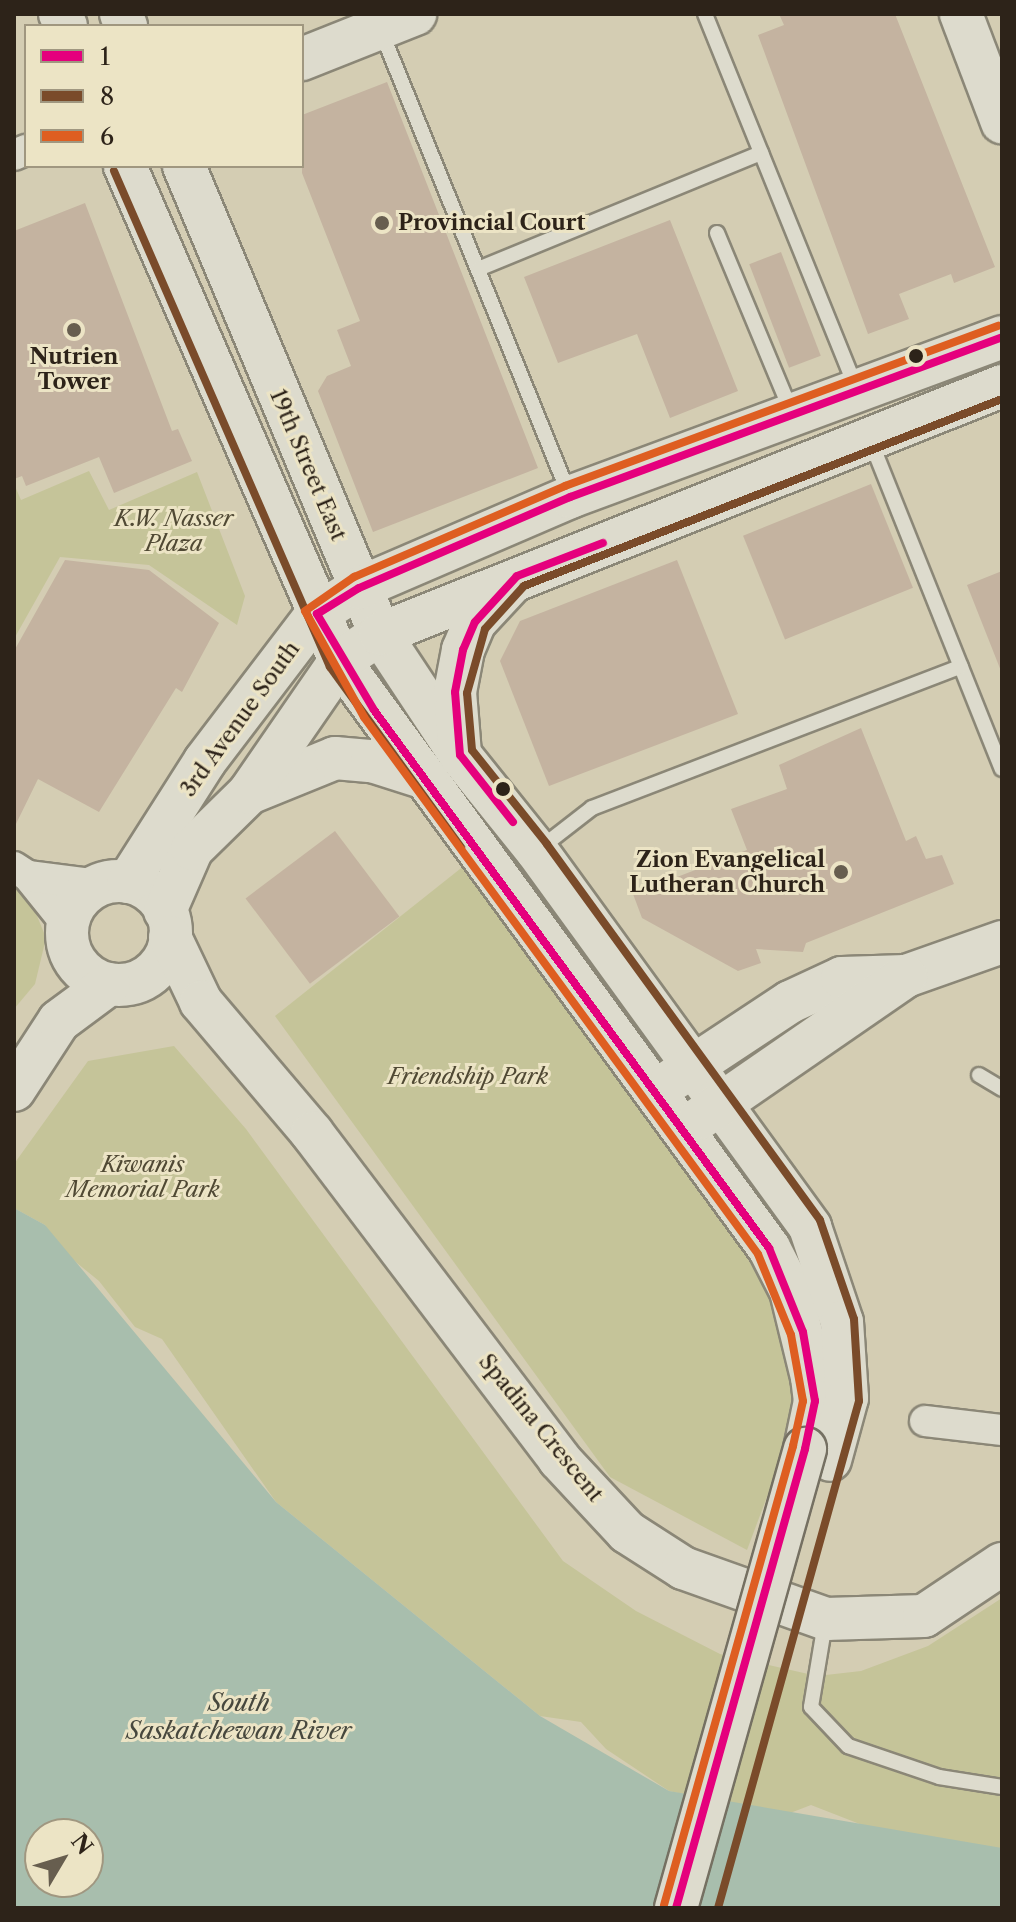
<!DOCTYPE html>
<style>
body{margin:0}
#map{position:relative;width:1016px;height:1922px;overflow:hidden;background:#d4cdb3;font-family:"Libre Caslon Text",serif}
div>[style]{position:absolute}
.green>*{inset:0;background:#c5c499}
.water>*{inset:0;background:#a8bead}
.building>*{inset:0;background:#c4b3a0;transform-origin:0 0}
.roads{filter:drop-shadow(2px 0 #8b8777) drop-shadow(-2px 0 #8b8777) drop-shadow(0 2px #8b8777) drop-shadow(0 -2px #8b8777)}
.lane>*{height:14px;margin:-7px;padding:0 7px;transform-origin:7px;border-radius:7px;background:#dddbcd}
.street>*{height:30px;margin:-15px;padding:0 15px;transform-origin:15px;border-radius:15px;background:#dddbcd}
.secondary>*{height:42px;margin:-21px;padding:0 21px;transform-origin:21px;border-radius:21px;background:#dddbcd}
.secondary>.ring{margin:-21px;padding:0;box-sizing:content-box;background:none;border:42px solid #dddbcd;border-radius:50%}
.bridges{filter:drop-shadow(2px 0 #757062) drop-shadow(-2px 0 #757062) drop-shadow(0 2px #757062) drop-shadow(0 -2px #757062)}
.secondary-bridge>*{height:42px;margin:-21px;padding:0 21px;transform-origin:21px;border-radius:21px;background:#dddbcd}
.bus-1>*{height:8px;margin:-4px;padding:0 4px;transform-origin:4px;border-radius:4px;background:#e5007d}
.bus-2>*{height:8px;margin:-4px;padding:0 4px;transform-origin:4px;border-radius:4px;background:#7a4b2a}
.bus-3>*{height:8px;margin:-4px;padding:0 4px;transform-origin:4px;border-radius:4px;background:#de5e21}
.dots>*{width:22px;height:22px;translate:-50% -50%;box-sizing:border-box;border:4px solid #ece4c5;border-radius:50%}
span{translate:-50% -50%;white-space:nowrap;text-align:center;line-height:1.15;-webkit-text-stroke:6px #ece4c5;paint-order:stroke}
.poi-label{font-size:22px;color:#2d2319;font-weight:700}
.left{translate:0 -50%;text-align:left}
.right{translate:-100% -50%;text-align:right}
.street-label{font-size:22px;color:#2d2319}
.park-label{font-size:22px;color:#504934;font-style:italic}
.water-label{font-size:24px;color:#47483e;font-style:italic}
.frame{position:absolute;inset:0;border:16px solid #2d2319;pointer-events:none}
.legend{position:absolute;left:24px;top:24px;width:280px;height:144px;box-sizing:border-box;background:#ece4c5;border:2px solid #a09780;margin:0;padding:10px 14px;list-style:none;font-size:24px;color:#2d2319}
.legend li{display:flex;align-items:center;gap:16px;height:40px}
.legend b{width:40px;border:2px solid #a09780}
.north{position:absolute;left:24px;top:1818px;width:80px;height:80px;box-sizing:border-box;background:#ece4c5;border:2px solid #a09780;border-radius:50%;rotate:52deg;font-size:22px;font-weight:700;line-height:32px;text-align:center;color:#2d2319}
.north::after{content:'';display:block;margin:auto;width:28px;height:36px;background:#675e4f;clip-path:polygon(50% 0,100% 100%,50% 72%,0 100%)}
</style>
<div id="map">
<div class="green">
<div style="clip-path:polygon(89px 471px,109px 510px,197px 472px,245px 596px,237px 625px,149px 565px,60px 557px,14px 639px,14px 484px,21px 500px)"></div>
<div style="clip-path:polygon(465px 865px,738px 1243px,782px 1316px,796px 1377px,780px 1462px,747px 1550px,610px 1477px,275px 1016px)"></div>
<div style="clip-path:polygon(14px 887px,29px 896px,46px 938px,35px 984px,14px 1009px)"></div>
<div style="clip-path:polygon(174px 1046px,246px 1129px,563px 1561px,636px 1611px,720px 1654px,817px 1676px,861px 1671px,928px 1646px,1002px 1598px,1002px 1859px,888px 1835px,811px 1805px,785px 1815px,669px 1791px,606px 1749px,581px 1722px,540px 1716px,276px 1502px,162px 1339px,135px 1327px,99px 1281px,61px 1250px,45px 1225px,14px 1208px,14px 1164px,88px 1061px)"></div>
</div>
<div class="water">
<div style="clip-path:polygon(evenodd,14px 1208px,45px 1225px,276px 1502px,540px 1716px,669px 1791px,1002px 1848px,1002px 1908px,14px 1908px,14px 1208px,40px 1834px,88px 1834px,88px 1882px,40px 1882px,40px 1834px)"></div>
</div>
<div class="building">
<div style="clip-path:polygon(779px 14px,895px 14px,995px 267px,954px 283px,951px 274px,899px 294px,909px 319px,868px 334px,758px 35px,784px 25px)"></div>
<div style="clip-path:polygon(387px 82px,538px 468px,373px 532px,318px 391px,327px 376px,351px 366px,337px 330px,360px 321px,302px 173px,302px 115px)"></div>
<div style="clip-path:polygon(85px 203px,172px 431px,178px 429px,192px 461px,114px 493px,99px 457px,26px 486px,22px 476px,14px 479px,14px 231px)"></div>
<div style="clip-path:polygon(670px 220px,738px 391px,670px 418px,637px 334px,558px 363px,524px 277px)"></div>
<div style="left:781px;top:252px;width:111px;height:34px;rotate:69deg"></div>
<div style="left:871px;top:484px;width:112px;height:138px;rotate:68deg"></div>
<div style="clip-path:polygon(65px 560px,149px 570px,219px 623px,182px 692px,176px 688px,99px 812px,38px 779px,14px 828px,14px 651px)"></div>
<div style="clip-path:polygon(677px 560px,738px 714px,549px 786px,500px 661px,520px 621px)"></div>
<div style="clip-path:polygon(1002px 571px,1002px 671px,1001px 671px,967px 585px)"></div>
<div style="clip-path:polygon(861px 728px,906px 841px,916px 836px,926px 859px,942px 855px,954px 884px,806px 943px,803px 952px,756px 949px,761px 963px,738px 971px,642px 918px,633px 894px,747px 850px,731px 809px,787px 789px,779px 765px)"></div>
<div style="left:335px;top:831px;width:107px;height:112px;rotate:53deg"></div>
</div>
<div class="roads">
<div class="lane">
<div style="left:705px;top:14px;width:402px;rotate:68deg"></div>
<div style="left:381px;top:31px;width:499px;rotate:67.9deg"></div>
<div style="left:717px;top:233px;width:195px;rotate:67.4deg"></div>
<div style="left:478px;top:269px;width:306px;rotate:-22.3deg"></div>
<div style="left:871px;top:442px;width:352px;rotate:68.2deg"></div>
<div style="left:538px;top:850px;width:68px;rotate:-37.9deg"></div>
<div style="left:592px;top:808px;width:395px;rotate:-21deg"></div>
<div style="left:979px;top:1075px;width:27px;rotate:31deg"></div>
<div style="left:825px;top:1623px;width:85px;rotate:99.5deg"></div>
<div style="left:811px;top:1707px;width:54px;rotate:46.5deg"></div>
<div style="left:848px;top:1746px;width:96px;rotate:18.8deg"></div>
<div style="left:939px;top:1777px;width:64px;rotate:9deg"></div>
</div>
<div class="street">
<div style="left:14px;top:155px;width:13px;rotate:-23deg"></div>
<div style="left:14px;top:867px;width:17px;rotate:33deg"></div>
<div style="left:28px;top:876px;width:64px;rotate:51.3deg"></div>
<div style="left:28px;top:876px;width:73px;rotate:7.1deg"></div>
<div style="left:925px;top:1421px;width:78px;rotate:6.7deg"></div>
</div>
<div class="secondary">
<div style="left:60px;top:14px;width:13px;rotate:63deg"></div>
<div style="left:121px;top:14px;width:13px;rotate:67deg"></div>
<div style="left:961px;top:14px;width:116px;rotate:69.2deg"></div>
<div style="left:302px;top:59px;width:122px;rotate:-21.7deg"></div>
<div style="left:125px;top:166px;width:540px;rotate:66.52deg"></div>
<div style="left:340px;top:661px;width:727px;rotate:53.84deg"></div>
<div style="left:769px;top:1248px;width:48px;rotate:62.9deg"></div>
<div style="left:791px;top:1291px;width:89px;rotate:76.3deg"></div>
<div style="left:812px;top:1377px;width:24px;rotate:83deg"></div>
<div style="left:815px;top:1401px;width:49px;rotate:101.8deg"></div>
<div style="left:184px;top:166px;width:507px;rotate:67.28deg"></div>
<div style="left:380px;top:634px;width:145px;rotate:56.5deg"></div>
<div style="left:460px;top:755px;width:123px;rotate:51.3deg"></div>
<div style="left:537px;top:851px;width:465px;rotate:54deg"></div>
<div style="left:810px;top:1227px;width:100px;rotate:71.4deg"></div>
<div style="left:842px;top:1322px;width:76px;rotate:86.2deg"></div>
<div style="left:847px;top:1398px;width:64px;rotate:105.3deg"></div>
<div style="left:460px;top:754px;width:62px;rotate:-94.6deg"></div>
<div style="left:455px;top:692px;width:43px;rotate:-79.2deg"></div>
<div style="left:463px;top:650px;width:30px;rotate:-67deg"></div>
<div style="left:475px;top:622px;width:54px;rotate:-47.2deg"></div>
<div style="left:249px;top:793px;width:93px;rotate:-22.1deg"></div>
<div style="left:335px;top:758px;width:37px;rotate:5deg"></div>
<div style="left:372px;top:761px;width:56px;rotate:17.8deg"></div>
<div class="ring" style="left:67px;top:881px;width:62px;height:62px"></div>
<div style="left:128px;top:882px;width:143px;rotate:-57.5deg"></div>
<div style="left:205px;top:761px;width:185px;rotate:-52.7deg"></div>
<div style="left:317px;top:614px;width:49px;rotate:-31.8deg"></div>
<div style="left:359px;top:588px;width:230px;rotate:-23.3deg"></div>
<div style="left:570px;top:497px;width:461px;rotate:-20.3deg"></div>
<div style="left:165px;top:911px;width:68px;rotate:-66.5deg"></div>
<div style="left:192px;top:849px;width:80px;rotate:-44.5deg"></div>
<div style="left:249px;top:793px;width:160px;rotate:-55.4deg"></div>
<div style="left:340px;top:661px;width:48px;rotate:-34deg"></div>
<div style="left:380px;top:634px;width:670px;rotate:-21.74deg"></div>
<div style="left:170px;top:937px;width:72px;rotate:64.5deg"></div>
<div style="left:201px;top:1002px;width:172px;rotate:49.7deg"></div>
<div style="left:312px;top:1133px;width:409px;rotate:52.8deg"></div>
<div style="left:559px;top:1459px;width:100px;rotate:47deg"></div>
<div style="left:627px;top:1532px;width:67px;rotate:32.7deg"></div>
<div style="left:683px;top:1568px;width:152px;rotate:19.6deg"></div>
<div style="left:826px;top:1619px;width:98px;rotate:-1.8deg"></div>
<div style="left:924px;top:1616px;width:94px;rotate:-33.7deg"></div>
<div style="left:672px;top:1080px;width:141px;rotate:-33.5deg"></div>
<div style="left:790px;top:1002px;width:57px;rotate:-24.8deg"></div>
<div style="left:842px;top:978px;width:64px;rotate:-1.8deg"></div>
<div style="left:906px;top:976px;width:102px;rotate:-19.5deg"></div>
<div style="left:14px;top:1090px;width:82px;rotate:-56.9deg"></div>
<div style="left:59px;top:1021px;width:62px;rotate:-36.5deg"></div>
<div style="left:700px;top:1118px;width:250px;rotate:-34.6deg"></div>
</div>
</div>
<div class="bridges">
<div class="secondary-bridge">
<div style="left:676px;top:1908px;width:477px;rotate:-74.3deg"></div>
</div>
</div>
<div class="bus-1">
<div style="left:513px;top:822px;width:85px;rotate:-128.3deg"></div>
<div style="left:460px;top:755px;width:63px;rotate:-94.5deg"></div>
<div style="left:455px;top:692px;width:43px;rotate:-79.2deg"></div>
<div style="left:463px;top:650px;width:30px;rotate:-67deg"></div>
<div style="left:475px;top:622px;width:62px;rotate:-47.6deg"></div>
<div style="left:517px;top:576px;width:92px;rotate:-21deg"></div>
<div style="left:676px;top:1908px;width:477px;rotate:-74.3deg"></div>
<div style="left:805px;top:1449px;width:49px;rotate:-78.2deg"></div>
<div style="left:815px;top:1401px;width:70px;rotate:-99.9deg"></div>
<div style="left:803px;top:1332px;width:91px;rotate:-112deg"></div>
<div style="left:769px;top:1248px;width:667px;rotate:-126.29deg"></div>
<div style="left:374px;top:710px;width:112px;rotate:-120.7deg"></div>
<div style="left:317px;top:614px;width:49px;rotate:-31.8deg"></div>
<div style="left:359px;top:588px;width:230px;rotate:-23.3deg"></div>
<div style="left:570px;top:497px;width:461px;rotate:-20.3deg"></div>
</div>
<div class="bus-2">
<div style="left:114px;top:171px;width:541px;rotate:66.47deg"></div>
<div style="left:330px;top:667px;width:223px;rotate:54deg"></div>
<div style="left:718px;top:1908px;width:526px;rotate:-74.46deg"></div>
<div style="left:859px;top:1401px;width:82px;rotate:-93.5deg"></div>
<div style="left:854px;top:1319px;width:105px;rotate:-109deg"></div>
<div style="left:820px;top:1220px;width:465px;rotate:-126deg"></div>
<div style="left:547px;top:844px;width:120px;rotate:-128.6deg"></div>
<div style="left:472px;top:750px;width:57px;rotate:-95deg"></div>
<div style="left:467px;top:693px;width:66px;rotate:-74.3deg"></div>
<div style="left:485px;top:629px;width:58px;rotate:-47.8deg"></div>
<div style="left:524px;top:586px;width:513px;rotate:-21.37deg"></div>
</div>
<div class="bus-3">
<div style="left:664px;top:1905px;width:477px;rotate:-74.3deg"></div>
<div style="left:793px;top:1446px;width:46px;rotate:-77.5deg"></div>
<div style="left:803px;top:1401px;width:67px;rotate:-100.3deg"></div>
<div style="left:791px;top:1335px;width:87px;rotate:-112.2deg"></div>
<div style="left:758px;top:1254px;width:666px;rotate:-126.27deg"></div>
<div style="left:364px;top:717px;width:121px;rotate:-119.1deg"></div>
<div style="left:305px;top:611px;width:60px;rotate:-34.8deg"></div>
<div style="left:354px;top:577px;width:230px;rotate:-23.3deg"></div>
<div style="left:565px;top:486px;width:462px;rotate:-20.3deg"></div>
</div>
<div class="dots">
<div style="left:382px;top:223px;background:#675e4f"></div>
<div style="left:74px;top:330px;background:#675e4f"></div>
<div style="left:916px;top:356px;background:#2d2319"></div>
<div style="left:503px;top:789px;background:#2d2319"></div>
<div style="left:841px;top:872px;background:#675e4f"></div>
</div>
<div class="poi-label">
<span class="left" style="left:398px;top:223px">Provincial Court</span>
<span style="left:74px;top:369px">Nutrien<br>Tower</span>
<span class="right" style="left:825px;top:872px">Zion Evangelical<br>Lutheran Church</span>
</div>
<div class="street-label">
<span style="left:308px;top:465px;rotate:67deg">19th Street East</span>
<span style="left:240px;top:719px;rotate:-54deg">3rd Avenue South</span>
<span style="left:541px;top:1428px;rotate:51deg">Spadina Crescent</span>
</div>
<div class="park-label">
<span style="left:174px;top:531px">K.W. Nasser<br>Plaza</span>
<span style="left:468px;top:1077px">Friendship Park</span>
<span style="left:143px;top:1177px">Kiwanis<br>Memorial Park</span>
</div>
<div class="water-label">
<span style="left:239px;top:1717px">South<br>Saskatchewan River</span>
</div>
<div class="frame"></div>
<ul class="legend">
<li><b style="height:10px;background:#e5007d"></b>1</li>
<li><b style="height:10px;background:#7a4b2a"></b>8</li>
<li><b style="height:10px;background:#de5e21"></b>6</li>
</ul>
<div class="north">N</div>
</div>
